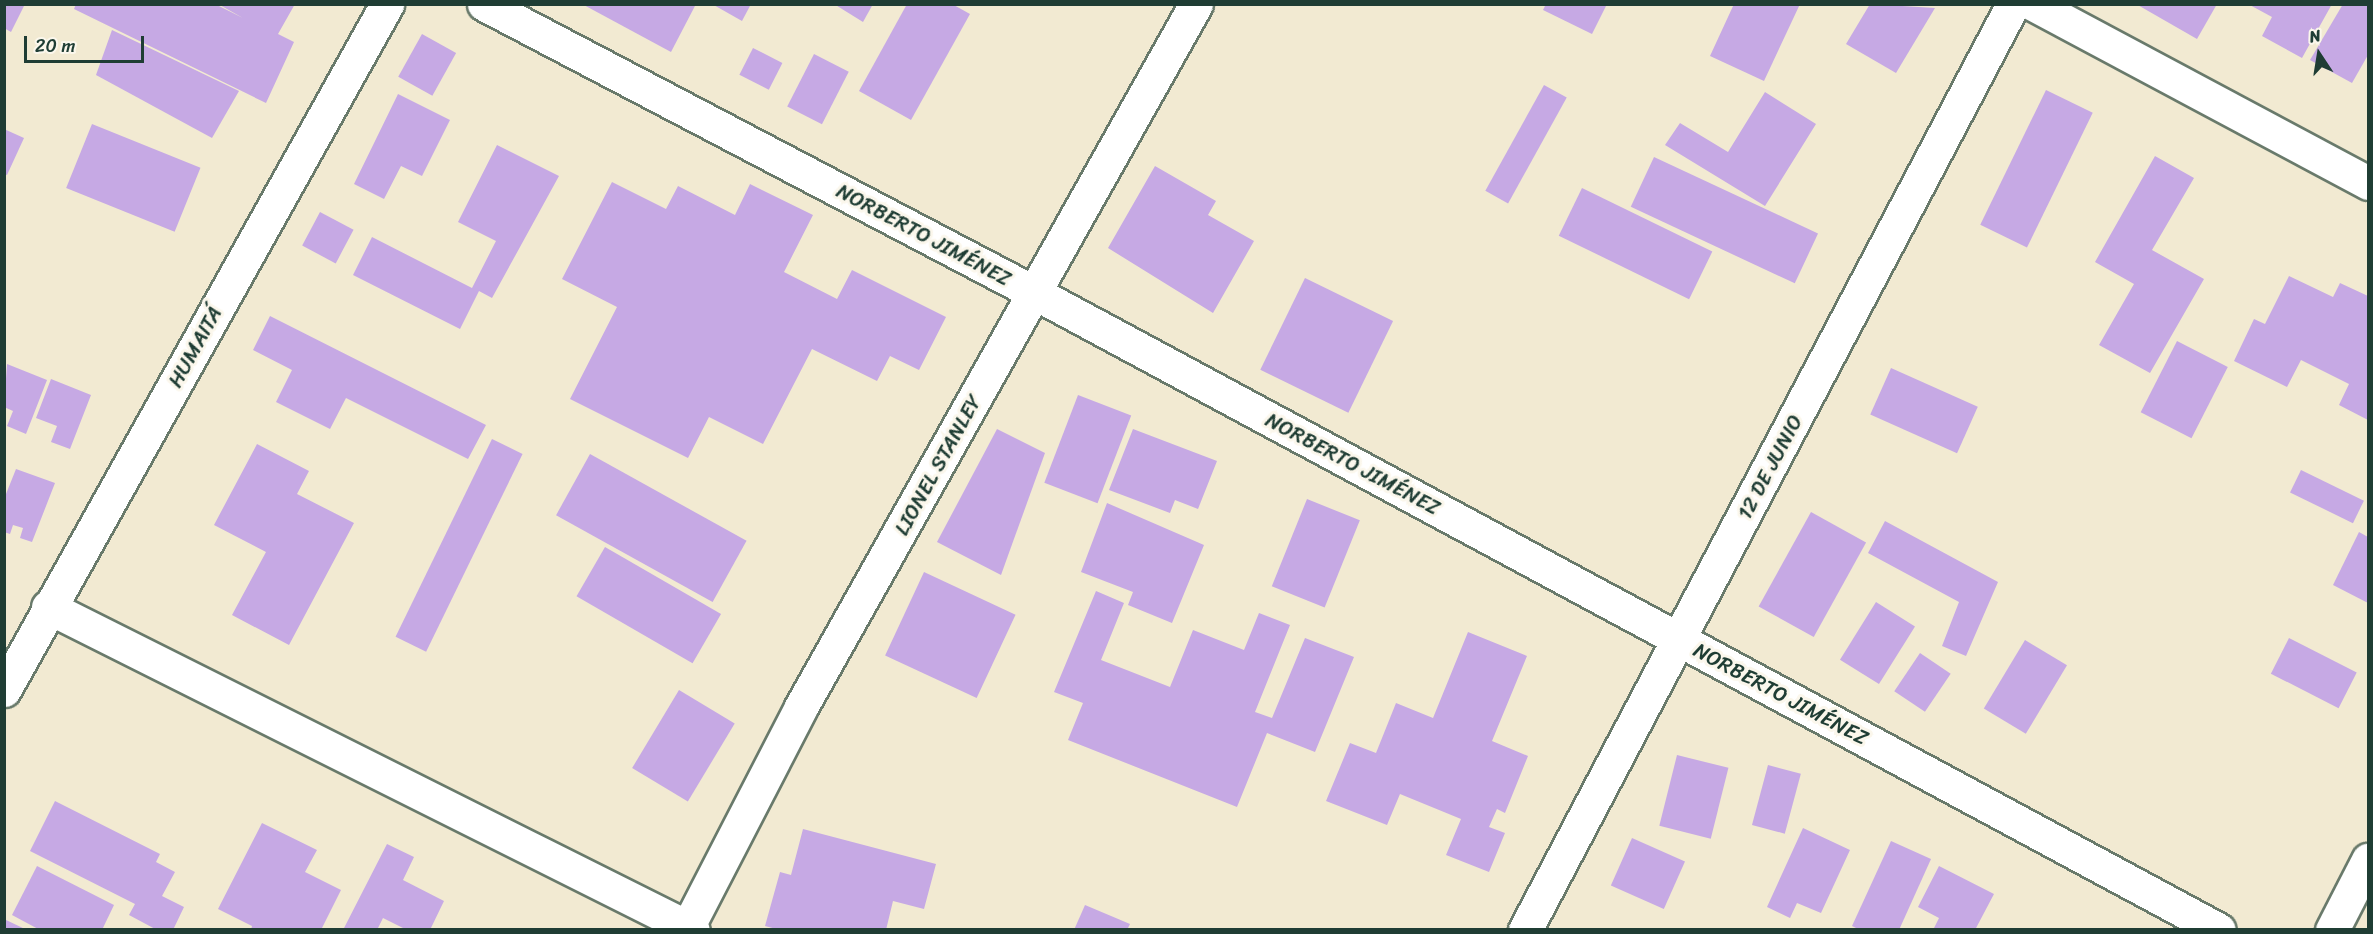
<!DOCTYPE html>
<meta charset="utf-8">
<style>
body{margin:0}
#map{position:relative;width:2373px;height:934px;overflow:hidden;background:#f2ead2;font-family:Sriracha,sans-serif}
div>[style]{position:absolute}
.building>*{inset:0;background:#c6a9e4;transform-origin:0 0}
.roads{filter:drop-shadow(2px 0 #697a6b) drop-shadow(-2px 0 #697a6b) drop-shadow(0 2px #697a6b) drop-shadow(0 -2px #697a6b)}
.minor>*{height:33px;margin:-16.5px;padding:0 16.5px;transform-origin:16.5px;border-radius:16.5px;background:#fff}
span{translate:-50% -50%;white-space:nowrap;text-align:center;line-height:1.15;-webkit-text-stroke:6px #fbf7ec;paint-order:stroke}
.street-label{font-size:21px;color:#1f3d34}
.frame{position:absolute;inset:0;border:6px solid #1f3d34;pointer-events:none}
.north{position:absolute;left:2289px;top:24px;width:60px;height:60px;-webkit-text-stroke:4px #fbf7ec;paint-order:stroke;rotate:348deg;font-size:16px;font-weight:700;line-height:24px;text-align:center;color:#1f3d34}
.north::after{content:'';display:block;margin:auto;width:21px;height:27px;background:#1f3d34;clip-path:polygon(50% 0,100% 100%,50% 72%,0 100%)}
.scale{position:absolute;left:24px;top:36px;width:120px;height:27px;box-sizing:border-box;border:3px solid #1f3d34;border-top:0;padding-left:8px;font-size:18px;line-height:21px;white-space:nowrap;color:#1f3d34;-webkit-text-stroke:4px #fbf7ec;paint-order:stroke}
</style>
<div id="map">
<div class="building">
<div style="clip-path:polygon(4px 4px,25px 4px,11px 32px,4px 28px)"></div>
<div style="clip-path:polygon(76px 4px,215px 4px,243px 18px,218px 4px,295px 4px,278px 34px,294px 42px,266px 103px,74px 9px)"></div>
<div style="clip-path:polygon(582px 4px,696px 4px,671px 52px)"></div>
<div style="clip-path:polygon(712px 4px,751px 4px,742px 21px)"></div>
<div style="clip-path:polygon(834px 4px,873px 4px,863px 22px)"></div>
<div style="clip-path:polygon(907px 4px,952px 4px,970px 14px,911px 120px,859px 91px)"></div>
<div style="clip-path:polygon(1546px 4px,1607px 4px,1592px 34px,1543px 10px)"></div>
<div style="clip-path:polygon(1734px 4px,1800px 4px,1764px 81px,1710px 56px)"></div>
<div style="clip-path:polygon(1870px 4px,1935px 8px,1896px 73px,1846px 44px)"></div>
<div style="clip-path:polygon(2136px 4px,2217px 4px,2197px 39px)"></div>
<div style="clip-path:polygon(2248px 4px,2332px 4px,2302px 58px,2262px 36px,2272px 17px)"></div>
<div style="clip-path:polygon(2343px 4px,2368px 4px,2368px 55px,2352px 83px,2310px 60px)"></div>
<div style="clip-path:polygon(112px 30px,239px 91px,212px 138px,96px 75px)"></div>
<div style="left:422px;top:34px;width:39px;height:49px;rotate:29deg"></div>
<div style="left:753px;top:48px;width:33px;height:30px;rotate:27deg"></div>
<div style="left:814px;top:54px;width:39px;height:59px;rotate:27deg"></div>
<div style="left:1544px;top:85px;width:26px;height:121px;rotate:29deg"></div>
<div style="left:2046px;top:90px;width:52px;height:150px;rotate:26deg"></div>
<div style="clip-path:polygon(1765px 92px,1816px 124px,1765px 206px,1665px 145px,1680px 123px,1728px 152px)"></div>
<div style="clip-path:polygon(398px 94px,450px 120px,422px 176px,401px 166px,384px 199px,354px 184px)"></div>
<div style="left:92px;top:124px;width:117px;height:69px;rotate:22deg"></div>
<div style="clip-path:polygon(4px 129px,24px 138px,7px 175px,4px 174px)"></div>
<div style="clip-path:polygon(497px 145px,559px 176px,492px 298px,479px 291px,460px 329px,353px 275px,372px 237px,472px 288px,496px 241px,458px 222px)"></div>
<div style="clip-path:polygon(2155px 156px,2194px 178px,2152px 250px,2204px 279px,2150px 373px,2099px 345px,2134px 284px,2095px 262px)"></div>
<div style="left:1654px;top:157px;width:181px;height:55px;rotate:25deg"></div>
<div style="clip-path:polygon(1155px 166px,1216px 201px,1208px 215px,1254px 241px,1213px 313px,1108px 248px)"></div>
<div style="clip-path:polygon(612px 182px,666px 209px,678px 186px,735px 215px,750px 184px,813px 215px,784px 272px,837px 299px,852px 270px,946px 317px,919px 370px,890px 356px,877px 381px,812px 349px,763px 444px,709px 417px,688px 458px,570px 399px,617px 307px,562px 279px)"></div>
<div style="left:1582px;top:188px;width:145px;height:53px;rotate:26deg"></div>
<div style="left:320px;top:212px;width:38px;height:38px;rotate:28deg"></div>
<div style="clip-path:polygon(2289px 276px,2333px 297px,2340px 283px,2368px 296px,2368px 420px,2339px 405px,2349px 384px,2301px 360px,2287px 387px,2234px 361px,2254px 319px,2265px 324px)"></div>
<div style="left:1305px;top:278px;width:98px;height:102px;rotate:26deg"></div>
<div style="clip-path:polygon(270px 316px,486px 425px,468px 459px,346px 398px,330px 429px,276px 402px,292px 370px,253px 350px)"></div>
<div style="left:2177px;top:341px;width:57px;height:80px;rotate:27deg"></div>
<div style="clip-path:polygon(7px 364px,47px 380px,26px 434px,7px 426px,13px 411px,4px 407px)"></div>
<div style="left:1891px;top:368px;width:95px;height:51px;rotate:24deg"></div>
<div style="clip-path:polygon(51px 379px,91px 395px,70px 449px,51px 442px,57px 426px,36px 418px)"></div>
<div style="left:1078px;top:395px;width:57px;height:94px;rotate:21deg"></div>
<div style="clip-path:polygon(997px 429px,1045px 453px,1001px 575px,937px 542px)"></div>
<div style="clip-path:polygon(1133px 429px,1217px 461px,1198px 509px,1175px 500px,1170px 513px,1109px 490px)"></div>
<div style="left:492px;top:439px;width:34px;height:220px;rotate:26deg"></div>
<div style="clip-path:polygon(257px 444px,309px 471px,297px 494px,354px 523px,289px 645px,232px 615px,266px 552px,214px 525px)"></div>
<div style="left:590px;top:454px;width:179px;height:70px;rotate:29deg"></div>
<div style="clip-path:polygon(16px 469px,55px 483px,32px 542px,20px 538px,23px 528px,13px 525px,10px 534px,4px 532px,4px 499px)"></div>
<div style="left:2301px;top:470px;width:70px;height:25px;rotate:26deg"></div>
<div style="left:1307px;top:499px;width:57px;height:94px;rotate:22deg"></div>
<div style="clip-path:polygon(1107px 503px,1204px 545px,1172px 623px,1128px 605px,1133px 592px,1081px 572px)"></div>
<div style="left:1811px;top:512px;width:63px;height:108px;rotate:29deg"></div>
<div style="clip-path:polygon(1885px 521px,1998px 582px,1966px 656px,1942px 646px,1959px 602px,1868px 553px)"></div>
<div style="clip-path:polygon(2359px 532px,2368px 537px,2368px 603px,2333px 585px)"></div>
<div style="left:605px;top:547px;width:134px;height:57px;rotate:30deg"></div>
<div style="left:924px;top:572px;width:101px;height:92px;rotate:25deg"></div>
<div style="clip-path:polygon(1096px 591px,1124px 603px,1101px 660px,1170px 687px,1193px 630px,1244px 650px,1259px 613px,1290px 625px,1255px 712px,1272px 718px,1305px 638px,1354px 657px,1315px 752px,1267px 733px,1237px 807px,1068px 740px,1083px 703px,1054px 692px)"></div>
<div style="left:1876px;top:602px;width:46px;height:68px;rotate:32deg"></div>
<div style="clip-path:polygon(1468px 632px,1527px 656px,1492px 741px,1528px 756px,1505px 813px,1497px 809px,1489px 827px,1505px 833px,1489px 872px,1446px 855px,1461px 819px,1400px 794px,1387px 825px,1326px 801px,1350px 743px,1376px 753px,1396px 703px,1433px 718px)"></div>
<div style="left:2289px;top:638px;width:76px;height:40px;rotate:27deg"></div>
<div style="left:2025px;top:640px;width:49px;height:80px;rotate:31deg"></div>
<div style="left:1920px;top:653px;width:37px;height:46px;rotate:34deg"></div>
<div style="left:679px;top:690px;width:65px;height:91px;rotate:31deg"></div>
<div style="left:1677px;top:755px;width:53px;height:73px;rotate:14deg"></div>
<div style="left:1768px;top:765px;width:34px;height:62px;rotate:15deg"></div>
<div style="clip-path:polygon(55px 801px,160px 854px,156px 862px,175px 872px,162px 896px,184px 907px,173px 930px,157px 930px,129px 915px,135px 904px,30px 851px)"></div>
<div style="clip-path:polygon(262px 823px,317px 850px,305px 872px,341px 890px,321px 930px,251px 930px,252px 926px,218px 909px)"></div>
<div style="clip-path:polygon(1803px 828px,1850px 850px,1821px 913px,1797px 903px,1790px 918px,1767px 907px)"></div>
<div style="clip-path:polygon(803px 829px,936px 864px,924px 909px,893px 901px,886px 930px,780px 930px,765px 926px,780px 872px,791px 875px)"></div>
<div style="left:1632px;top:838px;width:58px;height:52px;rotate:24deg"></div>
<div style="clip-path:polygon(1891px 841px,1931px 859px,1899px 930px,1860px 930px,1852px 926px)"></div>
<div style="clip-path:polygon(387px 844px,414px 857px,403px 880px,444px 901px,430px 930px,407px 930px,383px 918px,377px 930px,343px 930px)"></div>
<div style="clip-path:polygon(37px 866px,114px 905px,102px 930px,40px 930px,12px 915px)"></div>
<div style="clip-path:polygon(1939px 866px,1994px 894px,1975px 930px,1933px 930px,1939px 918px,1918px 907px)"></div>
<div style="clip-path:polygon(1085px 905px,1130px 924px,1127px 930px,1074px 930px)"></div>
<div style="clip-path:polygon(4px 919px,27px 930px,4px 930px)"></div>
</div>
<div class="roads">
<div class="minor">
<div style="left:484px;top:4px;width:622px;rotate:27.68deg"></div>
<div style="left:1035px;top:293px;width:1344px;rotate:28.28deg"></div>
<div style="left:2033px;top:4px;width:380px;rotate:28.1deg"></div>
<div style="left:48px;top:607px;width:721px;rotate:26.6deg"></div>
<div style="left:4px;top:690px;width:786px;rotate:-60.82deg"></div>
<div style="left:686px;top:930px;width:251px;rotate:-62.7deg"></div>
<div style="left:801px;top:707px;width:806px;rotate:-60.67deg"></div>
<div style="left:1525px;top:930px;width:1047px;rotate:-62.21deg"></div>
<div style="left:2332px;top:930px;width:79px;rotate:-62.8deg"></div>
</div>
</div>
<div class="street-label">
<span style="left:924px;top:235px;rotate:28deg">NORBERTO JIMÉNEZ</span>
<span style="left:195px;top:347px;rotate:-61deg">HUMAITÁ</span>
<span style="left:1353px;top:464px;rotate:28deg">NORBERTO JIMÉNEZ</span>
<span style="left:938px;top:465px;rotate:-61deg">LIONEL STANLEY</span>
<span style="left:1770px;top:467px;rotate:-62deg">12 DE JUNIO</span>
<span style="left:1781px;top:694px;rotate:28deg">NORBERTO JIMÉNEZ</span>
</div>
<div class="frame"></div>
<div class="north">N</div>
<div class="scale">20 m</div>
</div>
